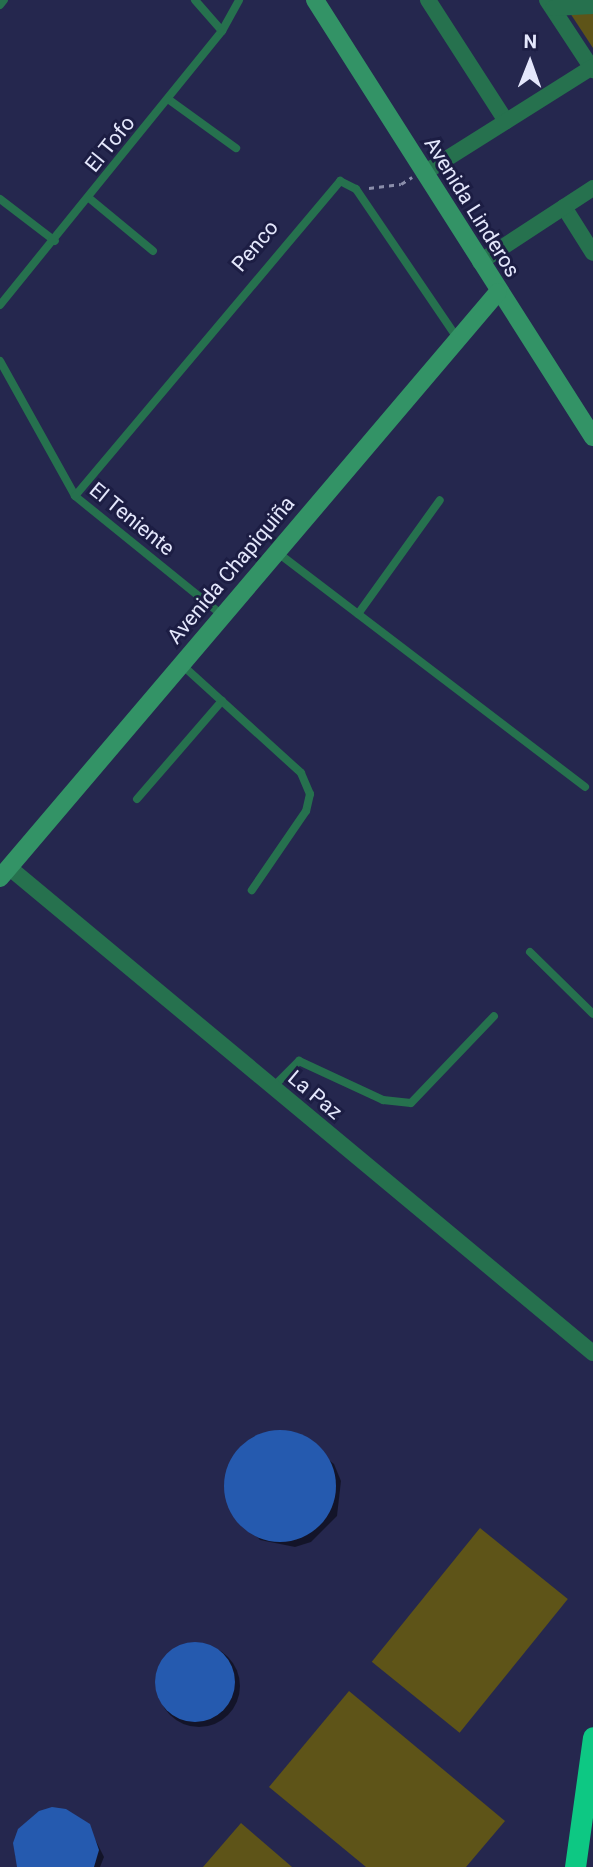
<!DOCTYPE html>
<meta charset="utf-8">
<style>
body{margin:0}
#map{position:relative;width:593px;height:1867px;overflow:hidden;background:#25274e;font-family:Roboto,sans-serif}
div>[style]{position:absolute}
.green>*{inset:0;background:#5e5418;transform-origin:0 0}
.shadow>*{inset:0;background:#0007}
.round{border-radius:50%}
.building>*{inset:0;background:#255aaf}
.path>*{height:2.5px;margin-top:-1.25px;transform-origin:0;background:repeating-linear-gradient(90deg,#8b8eab 0 5px,transparent 0 10px)}
.lane>*{height:8px;margin:-4px;padding:0 4px;transform-origin:4px;border-radius:4px;background:#26714e}
.street>*{height:16px;margin:-8px;padding:0 8px;transform-origin:8px;border-radius:8px;background:#26714e}
.secondary>*{height:18px;margin:-9px;padding:0 9px;transform-origin:9px;border-radius:9px;background:#339366}
.highway>*{height:21px;margin:-10.5px;padding:0 10.5px;transform-origin:10.5px;border-radius:10.5px;background:#0dc883}
span{translate:-50% -50%;white-space:nowrap;text-align:center;line-height:1.15;-webkit-text-stroke:6px #1c1d43;paint-order:stroke}
.street-label{font-size:21px;color:#e4e7fc}
.north{position:absolute;left:495px;top:28px;width:70px;height:70px;-webkit-text-stroke:5px #1c1d43;paint-order:stroke;rotate:1deg;font-size:19px;font-weight:700;line-height:28px;text-align:center;color:#e4e7fc}
.north::after{content:'';display:block;margin:auto;width:24px;height:32px;background:#e4e7fc;clip-path:polygon(50% 0,100% 100%,50% 72%,0 100%)}
</style>
<div id="map">
<div class="green">
<div style="clip-path:polygon(593px 11px,593px 48px,570px 13px)"></div>
<div style="left:480px;top:1528px;width:113px;height:172px;rotate:39deg"></div>
<div style="clip-path:polygon(349px 1691px,505px 1821px,466px 1867px,366px 1867px,269px 1787px)"></div>
<div style="clip-path:polygon(241px 1823px,292px 1867px,203px 1867px)"></div>
</div>
<div class="shadow">
<div style="clip-path:polygon(262px 1434px,298px 1435px,334px 1464px,341px 1481px,337px 1516px,311px 1542px,295px 1547px,260px 1540px,230px 1507px,227px 1472px,234px 1456px)"></div>
<div class="round" style="left:158px;top:1645px;width:82px;height:82px"></div>
<div style="clip-path:polygon(88px 1825px,104px 1857px,100px 1867px,21px 1867px,15px 1856px,20px 1830px)"></div>
</div>
<div class="building">
<div class="round" style="left:224px;top:1430px;width:112px;height:112px"></div>
<div class="round" style="left:155px;top:1642px;width:80px;height:80px"></div>
<div style="clip-path:polygon(52px 1807px,66px 1809px,90px 1824px,99px 1850px,94px 1867px,17px 1867px,13px 1843px,18px 1829px,39px 1811px)"></div>
</div>
<div class="path">
<div style="left:369px;top:188px;width:32px;rotate:-7deg"></div>
<div style="left:401px;top:184px;width:13px;rotate:-32deg"></div>
</div>
<div class="lane">
<div style="left:195px;top:0;width:41px;rotate:48.9deg"></div>
<div style="left:0;top:5px;width:6px;rotate:-51deg"></div>
<div style="left:168px;top:99px;width:84px;rotate:35.8deg"></div>
<div style="left:89px;top:198px;width:83px;rotate:39.6deg"></div>
<div style="left:0;top:199px;width:69px;rotate:37.4deg"></div>
<div style="left:0;top:305px;width:353px;rotate:-51deg"></div>
<div style="left:222px;top:31px;width:35px;rotate:-61deg"></div>
<div style="left:0;top:361px;width:154px;rotate:60.9deg"></div>
<div style="left:75px;top:496px;width:189px;rotate:39deg"></div>
<div style="left:75px;top:496px;width:412px;rotate:-49.9deg"></div>
<div style="left:340px;top:181px;width:18px;rotate:27deg"></div>
<div style="left:356px;top:189px;width:181px;rotate:55.8deg"></div>
<div style="left:278px;top:553px;width:386px;rotate:37.3deg"></div>
<div style="left:358px;top:614px;width:140px;rotate:-54.3deg"></div>
<div style="left:181px;top:664px;width:162px;rotate:42.2deg"></div>
<div style="left:301px;top:773px;width:23px;rotate:67deg"></div>
<div style="left:310px;top:794px;width:17px;rotate:103deg"></div>
<div style="left:306px;top:811px;width:96px;rotate:124.4deg"></div>
<div style="left:137px;top:799px;width:130px;rotate:-49.1deg"></div>
<div style="left:530px;top:952px;width:88px;rotate:44.5deg"></div>
<div style="left:273px;top:1087px;width:37px;rotate:-45deg"></div>
<div style="left:299px;top:1061px;width:93px;rotate:24.9deg"></div>
<div style="left:383px;top:1100px;width:28px;rotate:6deg"></div>
<div style="left:411px;top:1103px;width:120px;rotate:-46.3deg"></div>
</div>
<div class="street">
<div style="left:428px;top:0;width:144px;rotate:57.2deg"></div>
<div style="left:547px;top:0;width:84px;rotate:56.7deg"></div>
<div style="left:553px;top:8px;width:40px;rotate:-2.9deg"></div>
<div style="left:424px;top:173px;width:199px;rotate:-32.2deg"></div>
<div style="left:564px;top:207px;width:54px;rotate:57.8deg"></div>
<div style="left:480px;top:262px;width:135px;rotate:-33.2deg"></div>
<div style="left:11px;top:869px;width:757px;rotate:39.75deg"></div>
</div>
<div class="secondary">
<div style="left:315px;top:0;width:518px;rotate:57.54deg"></div>
<div style="left:0;top:878px;width:769px;rotate:-49.64deg"></div>
</div>
<div class="highway">
<div style="left:575px;top:1867px;width:131px;rotate:-82.1deg"></div>
</div>
<div class="street-label">
<span style="left:110px;top:144px;rotate:-51deg">El Tofo</span>
<span style="left:472px;top:207px;rotate:58deg">Avenida Linderos</span>
<span style="left:255px;top:246px;rotate:-50deg">Penco</span>
<span style="left:132px;top:519px;rotate:39deg">El Teniente</span>
<span style="left:231px;top:570px;rotate:-50deg">Avenida Chapiquiña</span>
<span style="left:315px;top:1095px;rotate:40deg">La Paz</span>
</div>
<div class="north">N</div>
</div>
